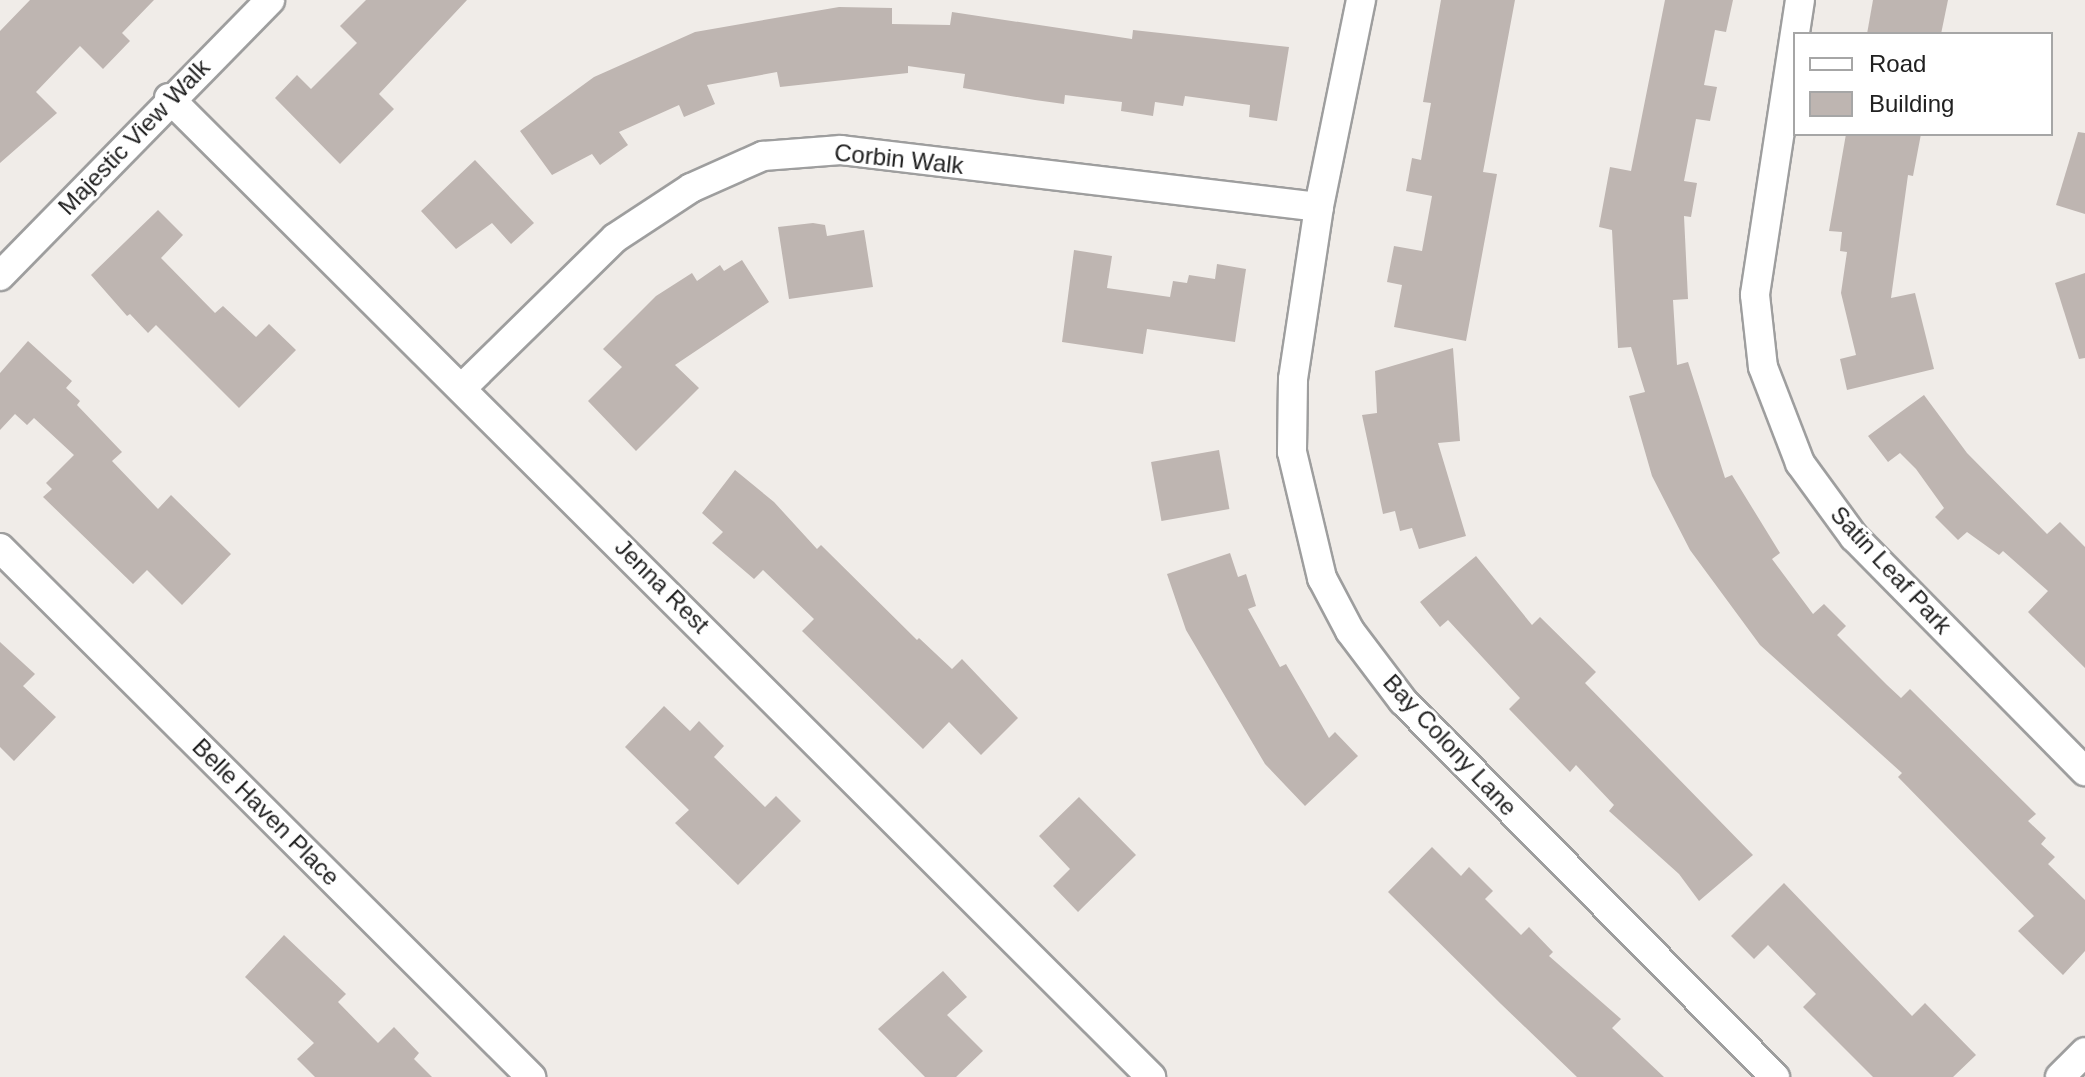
<!DOCTYPE html>
<style>
body{margin:0}
#map{position:relative;width:2085px;height:1077px;overflow:hidden;background:#f0ece8;font-family:Arial,sans-serif}
div>[style]{position:absolute}
.building>*{inset:0;background:#beb5b1;transform-origin:0 0}
.roads{filter:drop-shadow(2px 0 #9e9e9e) drop-shadow(-2px 0 #9e9e9e) drop-shadow(0 2px #9e9e9e) drop-shadow(0 -2px #9e9e9e)}
.minor>*{height:28px;margin:-14px;padding:0 14px;transform-origin:14px;border-radius:14px;background:#fff}
span{translate:-50% -50%;white-space:nowrap;text-align:center;line-height:1.15;-webkit-text-stroke:6px #fff;paint-order:stroke}
.street-label{font-size:24px;color:#212121}
.legend{position:absolute;left:1793px;top:32px;width:260px;height:104px;box-sizing:border-box;background:#fff;border:2px solid #a6a6a6;margin:0;padding:10px 14px;list-style:none;font-size:24px;color:#212121}
.legend li{display:flex;align-items:center;gap:16px;height:40px}
.legend b{width:40px;border:2px solid #a6a6a6}
</style>
<div id="map">
<div class="building">
<div style="clip-path:polygon(30px 0,154px 0,122px 33px,130px 41px,103px 69px,80px 46px,36px 92px,57px 113px,0 163px,0 31px)"></div>
<div style="clip-path:polygon(366px 0,467px 0,379px 94px,394px 109px,340px 164px,275px 98px,297px 75px,311px 89px,357px 43px,340px 26px)"></div>
<div style="clip-path:polygon(1441px 0,1515px 0,1483px 172px,1497px 174px,1466px 341px,1394px 327px,1402px 285px,1387px 282px,1394px 246px,1422px 251px,1432px 196px,1406px 191px,1412px 158px,1421px 160px,1431px 103px,1423px 102px)"></div>
<div style="clip-path:polygon(1665px 0,1733px 0,1726px 32px,1715px 30px,1704px 85px,1717px 87px,1710px 121px,1696px 119px,1684px 181px,1697px 183px,1691px 217px,1684px 216px,1688px 299px,1673px 300px,1677px 365px,1688px 362px,1725px 478px,1732px 475px,1780px 553px,1772px 559px,1813px 614px,1824px 604px,1846px 626px,1837px 635px,1887px 685px,1901px 698px,1910px 689px,2036px 814px,2028px 821px,2046px 838px,2041px 844px,2055px 857px,2048px 864px,2085px 900px,2085px 951px,2063px 975px,2018px 931px,2034px 916px,1898px 777px,1902px 773px,1760px 645px,1690px 550px,1652px 476px,1629px 396px,1645px 392px,1631px 347px,1618px 348px,1612px 230px,1599px 227px,1610px 167px,1631px 171px)"></div>
<div style="clip-path:polygon(1873px 0,1948px 0,1941px 34px,1867px 34px)"></div>
<div style="clip-path:polygon(839px 7px,892px 8px,892px 24px,950px 25px,952px 12px,1132px 39px,1133px 30px,1289px 47px,1277px 121px,1249px 117px,1250px 105px,1185px 96px,1183px 106px,1155px 102px,1153px 116px,1121px 111px,1122px 102px,1065px 95px,1064px 104px,1035px 100px,963px 88px,965px 74px,908px 66px,908px 73px,780px 87px,777px 72px,707px 85px,715px 104px,684px 117px,679px 105px,619px 132px,628px 145px,600px 165px,592px 154px,552px 175px,520px 131px,594px 77px,695px 32px)"></div>
<div style="clip-path:polygon(2078px 132px,2085px 133px,2085px 214px,2056px 205px)"></div>
<div style="clip-path:polygon(1846px 134px,1921px 134px,1913px 176px,1908px 175px,1891px 298px,1915px 293px,1934px 369px,1847px 390px,1840px 359px,1856px 355px,1841px 293px,1847px 252px,1840px 251px,1842px 232px,1829px 231px)"></div>
<div style="clip-path:polygon(475px 160px,534px 223px,511px 244px,492px 223px,456px 249px,421px 211px)"></div>
<div style="clip-path:polygon(158px 210px,183px 235px,161px 258px,215px 313px,223px 306px,256px 337px,269px 324px,296px 350px,239px 408px,156px 325px,148px 333px,130px 314px,127px 316px,91px 275px)"></div>
<div style="clip-path:polygon(813px 223px,825px 225px,827px 236px,864px 230px,873px 287px,789px 299px,778px 227px)"></div>
<div style="clip-path:polygon(1074px 250px,1112px 256px,1107px 288px,1170px 297px,1173px 281px,1187px 283px,1189px 275px,1215px 279px,1217px 264px,1246px 269px,1235px 342px,1147px 329px,1143px 354px,1062px 342px)"></div>
<div style="clip-path:polygon(742px 260px,769px 302px,675px 365px,699px 388px,636px 451px,588px 401px,622px 367px,603px 349px,656px 296px,692px 273px,697px 281px,720px 265px,724px 271px)"></div>
<div style="clip-path:polygon(2085px 273px,2085px 358px,2079px 359px,2055px 283px)"></div>
<div style="clip-path:polygon(28px 341px,72px 381px,66px 388px,80px 401px,77px 405px,122px 452px,112px 461px,158px 509px,171px 495px,231px 554px,182px 605px,147px 570px,133px 584px,43px 497px,52px 489px,46px 483px,74px 455px,34px 418px,27px 425px,15px 414px,0 430px,0 373px)"></div>
<div style="clip-path:polygon(1453px 348px,1460px 441px,1438px 443px,1466px 536px,1419px 549px,1412px 528px,1400px 531px,1395px 511px,1383px 514px,1362px 415px,1377px 413px,1375px 371px)"></div>
<div style="clip-path:polygon(1924px 395px,1967px 453px,2047px 534px,2060px 522px,2085px 547px,2085px 668px,2028px 612px,2048px 591px,2003px 551px,1999px 555px,1967px 532px,1958px 540px,1935px 517px,1944px 508px,1916px 469px,1900px 453px,1888px 462px,1868px 436px)"></div>
<div style="left:1219px;top:450px;width:60px;height:69px;rotate:80deg"></div>
<div style="clip-path:polygon(735px 470px,774px 502px,817px 549px,821px 545px,917px 640px,919px 638px,952px 669px,962px 659px,1018px 718px,981px 755px,949px 722px,923px 749px,802px 631px,814px 619px,763px 570px,754px 579px,712px 543px,723px 532px,702px 513px)"></div>
<div style="clip-path:polygon(1230px 553px,1238px 577px,1246px 574px,1256px 606px,1248px 609px,1280px 667px,1286px 664px,1329px 738px,1335px 732px,1358px 756px,1305px 806px,1265px 764px,1186px 630px,1167px 574px)"></div>
<div style="clip-path:polygon(1476px 556px,1532px 625px,1540px 617px,1596px 672px,1585px 683px,1753px 855px,1699px 901px,1679px 874px,1609px 811px,1614px 805px,1576px 765px,1570px 772px,1509px 709px,1520px 698px,1448px 620px,1440px 627px,1420px 602px)"></div>
<div style="clip-path:polygon(0 642px,35px 674px,23px 686px,56px 717px,14px 761px,0 747px)"></div>
<div style="clip-path:polygon(664px 706px,690px 731px,699px 721px,724px 746px,714px 757px,765px 807px,776px 796px,801px 821px,738px 885px,675px 823px,689px 810px,625px 747px)"></div>
<div style="clip-path:polygon(1079px 797px,1136px 855px,1078px 912px,1053px 886px,1070px 869px,1039px 836px)"></div>
<div style="clip-path:polygon(1432px 847px,1461px 876px,1469px 867px,1493px 891px,1485px 899px,1521px 935px,1529px 927px,1553px 952px,1549px 956px,1621px 1019px,1612px 1028px,1664px 1077px,1577px 1077px,1501px 1004px,1388px 892px)"></div>
<div style="clip-path:polygon(1784px 883px,1912px 1016px,1925px 1003px,1976px 1055px,1953px 1077px,1873px 1077px,1803px 1007px,1816px 994px,1768px 945px,1754px 959px,1731px 936px)"></div>
<div style="clip-path:polygon(284px 935px,346px 994px,338px 1002px,378px 1043px,394px 1027px,419px 1053px,414px 1059px,432px 1077px,315px 1077px,297px 1059px,314px 1043px,245px 977px)"></div>
<div style="clip-path:polygon(943px 971px,967px 997px,947px 1015px,983px 1051px,956px 1077px,925px 1077px,878px 1029px)"></div>
</div>
<div class="roads">
<div class="minor">
<div style="left:1361px;top:0;width:211px;rotate:101.5deg"></div>
<div style="left:1319px;top:207px;width:174px;rotate:98.6deg"></div>
<div style="left:1293px;top:379px;width:73px;rotate:90.8deg"></div>
<div style="left:1292px;top:452px;width:130px;rotate:76.6deg"></div>
<div style="left:1322px;top:578px;width:60px;rotate:62.2deg"></div>
<div style="left:1350px;top:631px;width:88px;rotate:52.9deg"></div>
<div style="left:1403px;top:701px;width:529px;rotate:45.31deg"></div>
<div style="left:1800px;top:0;width:298px;rotate:98.7deg"></div>
<div style="left:1755px;top:295px;width:72px;rotate:83.7deg"></div>
<div style="left:1763px;top:367px;width:103px;rotate:68.9deg"></div>
<div style="left:1800px;top:463px;width:92px;rotate:53.9deg"></div>
<div style="left:1854px;top:537px;width:329px;rotate:45.4deg"></div>
<div style="left:169px;top:98px;width:1387px;rotate:44.91deg"></div>
<div style="left:0;top:276px;width:386px;rotate:-45.6deg"></div>
<div style="left:464px;top:386px;width:211px;rotate:-44.4deg"></div>
<div style="left:615px;top:238px;width:91px;rotate:-33.3deg"></div>
<div style="left:691px;top:188px;width:79px;rotate:-24deg"></div>
<div style="left:763px;top:156px;width:78px;rotate:-4.4deg"></div>
<div style="left:841px;top:150px;width:481px;rotate:6.8deg"></div>
<div style="left:0;top:548px;width:750px;rotate:44.89deg"></div>
<div style="left:2060px;top:1077px;width:35px;rotate:-45deg"></div>
</div>
</div>
<div class="street-label">
<span style="left:134px;top:137px;rotate:-46deg">Majestic View Walk</span>
<span style="left:899px;top:159px;rotate:6deg">Corbin Walk</span>
<span style="left:1891px;top:570px;rotate:47deg">Satin Leaf Park</span>
<span style="left:662px;top:586px;rotate:45deg">Jenna Rest</span>
<span style="left:1450px;top:745px;rotate:47deg">Bay Colony Lane</span>
<span style="left:266px;top:812px;rotate:45deg">Belle Haven Place</span>
</div>
<ul class="legend">
<li><b style="height:10px;background:#fff"></b>Road</li>
<li><b style="height:22px;background:#beb5b1"></b>Building</li>
</ul>
</div>
